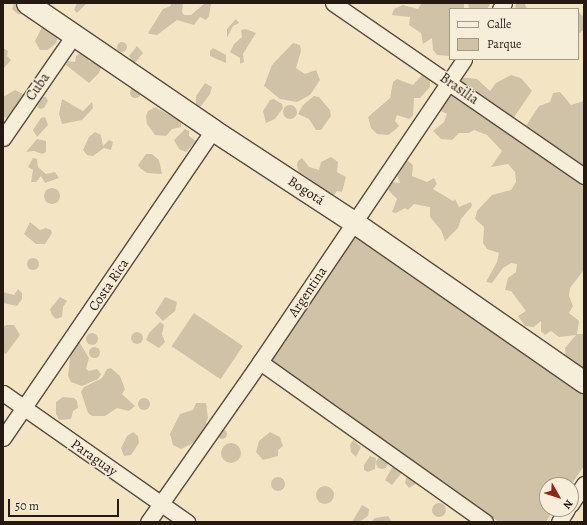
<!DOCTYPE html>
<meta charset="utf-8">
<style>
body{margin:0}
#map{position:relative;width:587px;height:525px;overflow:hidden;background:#f3e5c4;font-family:Alegreya,serif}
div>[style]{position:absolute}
.green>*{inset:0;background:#d0c2a6;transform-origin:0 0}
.round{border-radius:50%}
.roads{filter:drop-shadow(1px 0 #594c3e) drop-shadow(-1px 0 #594c3e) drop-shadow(0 1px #594c3e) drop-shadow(0 -1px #594c3e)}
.street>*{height:15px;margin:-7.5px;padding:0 7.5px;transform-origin:7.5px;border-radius:7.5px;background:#f7eed9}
.secondary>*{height:21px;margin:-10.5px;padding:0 10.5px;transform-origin:10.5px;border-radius:10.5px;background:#f7eed9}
span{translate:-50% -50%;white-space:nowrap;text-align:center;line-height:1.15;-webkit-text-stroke:3px #f7eed9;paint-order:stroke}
.street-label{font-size:14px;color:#261912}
.frame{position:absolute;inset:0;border:4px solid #261912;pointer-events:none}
.legend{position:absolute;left:449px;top:8px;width:130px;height:52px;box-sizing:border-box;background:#f7eed9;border:1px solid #a39989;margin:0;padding:5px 7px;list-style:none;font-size:12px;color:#261912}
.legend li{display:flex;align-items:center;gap:8px;height:20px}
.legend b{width:20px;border:1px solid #a39989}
.north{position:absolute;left:539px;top:477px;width:40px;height:40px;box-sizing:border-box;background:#f7eed9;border:1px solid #a39989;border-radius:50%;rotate:129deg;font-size:11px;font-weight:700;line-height:16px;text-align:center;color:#261912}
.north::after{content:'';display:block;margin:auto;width:14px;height:18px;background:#8f2418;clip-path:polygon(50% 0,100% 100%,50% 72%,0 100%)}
.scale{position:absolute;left:8px;top:499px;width:111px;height:18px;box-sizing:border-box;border:2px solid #261912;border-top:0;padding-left:5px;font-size:12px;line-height:14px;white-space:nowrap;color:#261912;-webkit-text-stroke:3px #f7eed9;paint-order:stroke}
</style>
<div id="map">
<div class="green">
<div style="clip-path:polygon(14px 3px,28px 3px,19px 15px,12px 9px)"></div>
<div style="clip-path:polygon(77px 3px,87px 3px,77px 13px,74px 10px)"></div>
<div style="clip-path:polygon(170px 3px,183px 3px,182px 12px,184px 15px,191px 15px,205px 3px,211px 4px,209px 16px,206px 20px,200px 17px,194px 25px,177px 20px,157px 35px,150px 34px,148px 33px,163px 9px,171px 6px)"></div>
<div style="clip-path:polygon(417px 3px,464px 3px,464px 9px,450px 9px,450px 56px,437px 55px,433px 50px,432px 38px,423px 44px,421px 33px,409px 25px,410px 17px,392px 15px,394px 9px,403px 5px,418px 9px,421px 4px)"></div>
<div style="clip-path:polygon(468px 3px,491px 3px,487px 9px,469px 9px)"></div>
<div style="clip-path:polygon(516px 3px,525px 4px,527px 9px,515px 9px)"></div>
<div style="clip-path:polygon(578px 12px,584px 17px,584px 30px,578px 34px)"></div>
<div style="clip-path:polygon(236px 19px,239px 23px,233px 26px,227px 38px,227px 29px)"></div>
<div style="clip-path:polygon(43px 25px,59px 34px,56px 43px,48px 50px,40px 50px,35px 41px)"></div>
<div style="clip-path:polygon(246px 29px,256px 33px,243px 54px,244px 62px,240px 64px,240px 58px,230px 52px,234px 44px,242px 37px,241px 30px)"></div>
<div class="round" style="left:117px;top:42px;width:10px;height:10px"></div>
<div style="clip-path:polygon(293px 43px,300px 45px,301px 51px,296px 68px,305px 74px,316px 70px,320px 80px,310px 95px,297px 102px,280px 99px,264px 86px,272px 65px)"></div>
<div style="clip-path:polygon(137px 46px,143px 53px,134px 64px,129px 56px)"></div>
<div style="clip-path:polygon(3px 48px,8px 51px,7px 56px,11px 60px,3px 69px)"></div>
<div style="clip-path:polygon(213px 48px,226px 55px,226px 63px,210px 56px,210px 51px)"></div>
<div style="clip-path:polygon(82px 52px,87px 55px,89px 62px,94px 59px,102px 65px,99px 73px,89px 83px,66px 65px,68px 61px,75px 62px,76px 56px)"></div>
<div style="clip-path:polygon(422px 75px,430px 80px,430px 87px,420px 98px,414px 98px,413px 116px,409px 119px,397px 115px,395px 121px,399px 126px,395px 130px,388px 135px,377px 134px,371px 128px,368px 117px,390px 98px,393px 82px,397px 79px,413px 85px)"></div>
<div style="clip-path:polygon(511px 75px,521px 78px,532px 91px,512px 120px,521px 133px,539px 106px,550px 102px,553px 93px,560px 92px,571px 105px,584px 101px,584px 273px,583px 271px,570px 288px,569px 296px,573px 306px,569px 313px,579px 321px,577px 334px,584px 334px,584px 383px,566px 361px,565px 348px,576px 335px,559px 337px,551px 331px,545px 335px,541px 331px,541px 321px,534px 327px,525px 326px,518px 316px,526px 311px,511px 291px,505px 290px,508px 278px,516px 272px,517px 264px,511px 263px,503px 268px,492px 283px,486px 282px,497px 262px,499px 253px,487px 249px,483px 243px,484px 227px,475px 219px,477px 211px,492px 195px,511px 190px,516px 182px,515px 172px,508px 164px,491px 167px,502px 151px,487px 135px,474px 130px,469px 133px,459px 133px,452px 140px,441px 139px,433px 131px,444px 122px,447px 114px,439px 110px,436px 105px,458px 77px,477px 79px,490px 91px,496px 83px)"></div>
<div style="clip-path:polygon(205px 83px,212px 87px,210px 94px,201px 106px,196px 106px,196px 96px)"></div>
<div class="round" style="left:129.5px;top:86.5px;width:11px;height:11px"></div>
<div style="clip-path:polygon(15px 90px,27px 96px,11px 121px,3px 116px,3px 97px)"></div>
<div style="clip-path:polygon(314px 96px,319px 97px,330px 110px,331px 116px,321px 130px,316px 130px,309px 119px,298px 114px,303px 105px)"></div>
<div style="clip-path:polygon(42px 97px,46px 97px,48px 101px,44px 108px,40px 109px,37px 107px)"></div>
<div style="clip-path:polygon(62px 99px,83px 111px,92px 102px,93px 108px,82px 120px,62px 124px,59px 114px)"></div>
<div style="clip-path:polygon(274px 99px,282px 104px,283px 108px,275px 119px,266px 123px,263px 111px,270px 100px)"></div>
<div class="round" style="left:283px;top:105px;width:14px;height:14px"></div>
<div style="clip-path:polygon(155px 107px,178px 120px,181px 123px,181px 127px,172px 129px,166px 136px,155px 135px,147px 124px,146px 116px,148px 111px)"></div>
<div style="clip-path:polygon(45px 117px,48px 125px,37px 137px,33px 130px,41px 118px)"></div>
<div style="clip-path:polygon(185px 129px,189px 131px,189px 136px,196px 141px,186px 152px,179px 149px,174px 140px)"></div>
<div style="clip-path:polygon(95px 132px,101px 135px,103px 146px,109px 140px,113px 142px,111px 150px,104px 148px,93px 156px,87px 155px,83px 150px,89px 137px)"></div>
<div style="clip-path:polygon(37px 139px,46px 141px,46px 152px,42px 154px,34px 151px,26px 152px)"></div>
<div style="clip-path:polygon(146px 154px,152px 154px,159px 160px,162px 174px,147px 173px,140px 168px,138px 165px)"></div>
<div style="clip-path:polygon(331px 157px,338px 162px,337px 172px,346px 177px,342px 192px,337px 191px,331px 199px,310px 183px,310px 179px,298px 171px,297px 165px,298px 161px,302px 158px,309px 167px,319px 170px,321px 162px)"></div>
<div style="clip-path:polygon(33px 158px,37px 159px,38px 167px,46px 174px,55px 172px,59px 178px,45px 183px,41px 176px,36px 182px,31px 182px,33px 170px,28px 167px)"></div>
<div style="clip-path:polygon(407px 160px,413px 165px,412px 176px,427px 182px,434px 178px,437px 184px,433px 189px,453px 201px,455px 199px,459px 207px,471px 202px,472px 206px,461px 219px,458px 228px,445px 241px,441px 230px,430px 217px,430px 207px,414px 204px,408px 210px,405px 208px,396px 213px,392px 212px,397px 199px,389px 191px,388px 185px,392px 182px,400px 183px,394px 167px)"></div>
<div class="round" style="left:44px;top:188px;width:16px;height:16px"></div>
<div style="clip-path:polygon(30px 222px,40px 230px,46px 228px,51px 230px,52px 233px,45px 244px,36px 244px,24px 234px)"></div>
<div style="clip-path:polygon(355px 235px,584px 392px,584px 466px,571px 485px,547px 485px,547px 509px,554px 509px,546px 522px,499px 522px,267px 361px)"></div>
<div class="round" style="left:27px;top:258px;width:12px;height:12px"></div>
<div style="clip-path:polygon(18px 289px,22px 293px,22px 299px,17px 306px,3px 303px,3px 292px,14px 295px)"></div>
<div style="clip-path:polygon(60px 297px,67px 301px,63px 307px,62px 317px,56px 319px,52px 315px,50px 309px)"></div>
<div style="clip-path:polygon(165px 297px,177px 302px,175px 311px,163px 321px,155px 313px)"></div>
<div style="left:194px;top:313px;width:59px;height:40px;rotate:34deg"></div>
<div style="clip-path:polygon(160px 322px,164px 325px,162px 334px,165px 342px,159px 348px,146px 340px,149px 333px)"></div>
<div style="clip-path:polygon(6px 325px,14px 325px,20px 335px,6px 354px,3px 353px,3px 327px)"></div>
<div class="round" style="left:131px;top:332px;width:12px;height:12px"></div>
<div class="round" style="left:86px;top:333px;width:12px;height:12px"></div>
<div style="clip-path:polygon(78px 340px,89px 358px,86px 369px,89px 371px,97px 369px,101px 374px,98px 379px,82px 386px,71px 382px,68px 376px,71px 349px)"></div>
<div class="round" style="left:88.5px;top:346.5px;width:11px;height:11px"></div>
<div style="clip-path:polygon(111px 368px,120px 376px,125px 389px,122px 394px,135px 406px,129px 411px,117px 408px,105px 416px,92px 416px,88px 413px,81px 392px,84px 387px,102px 378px,107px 369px)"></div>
<div style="clip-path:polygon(63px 397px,74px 398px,77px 401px,78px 408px,73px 411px,71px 419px,59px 420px,56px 414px,56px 402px)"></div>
<div class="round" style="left:138px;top:398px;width:12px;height:12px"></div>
<div style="clip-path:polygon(196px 403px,206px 403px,208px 418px,206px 422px,209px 426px,195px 442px,181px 449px,173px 445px,170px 434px,180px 414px,193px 410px)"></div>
<div class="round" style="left:217px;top:429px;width:10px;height:10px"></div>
<div style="clip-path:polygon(133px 432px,138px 436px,139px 443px,131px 455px,124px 456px,121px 448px,127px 436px)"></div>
<div style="clip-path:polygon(270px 432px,280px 437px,283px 446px,278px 450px,278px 456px,263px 460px,256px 452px,259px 441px)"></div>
<div style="clip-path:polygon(353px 440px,361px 447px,356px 457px,351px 452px,350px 445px)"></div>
<div class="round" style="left:221px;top:443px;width:20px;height:20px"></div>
<div style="clip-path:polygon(370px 456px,376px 458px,375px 469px,368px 472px,364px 470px,364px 465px)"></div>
<div class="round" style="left:376px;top:457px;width:12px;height:12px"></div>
<div style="clip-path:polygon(393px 466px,403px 471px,392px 485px,385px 480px)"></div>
<div style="clip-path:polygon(407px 475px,417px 483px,409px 488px,405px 483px)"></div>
<div class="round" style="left:271px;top:477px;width:14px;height:14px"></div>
<div class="round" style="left:316px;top:486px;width:18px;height:18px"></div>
<div class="round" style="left:432px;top:503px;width:14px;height:14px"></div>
<div style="clip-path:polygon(362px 505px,369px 509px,368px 516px,359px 522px,352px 522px)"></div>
<div style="clip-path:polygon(388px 516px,392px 522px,371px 522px,375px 518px)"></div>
</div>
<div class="roads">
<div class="street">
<div style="left:333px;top:3px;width:305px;rotate:34.6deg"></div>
<div style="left:500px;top:9px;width:7px;rotate:-56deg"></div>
<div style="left:3px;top:138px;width:125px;rotate:-55.4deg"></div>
<div style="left:260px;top:362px;width:276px;rotate:35.4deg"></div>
<div style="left:3px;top:393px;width:225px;rotate:35deg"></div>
<div style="left:3px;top:438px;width:373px;rotate:-55.7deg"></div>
<div style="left:571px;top:504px;width:24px;rotate:-57deg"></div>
<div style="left:148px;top:522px;width:195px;rotate:-55deg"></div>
<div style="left:260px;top:362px;width:365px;rotate:-56deg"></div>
<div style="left:559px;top:522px;width:15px;rotate:-58deg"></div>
</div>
<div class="secondary">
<div style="left:27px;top:3px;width:225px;rotate:34.3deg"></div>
<div style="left:213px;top:130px;width:170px;rotate:33.2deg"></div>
<div style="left:355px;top:223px;width:279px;rotate:34.8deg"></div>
</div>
</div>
<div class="street-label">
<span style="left:38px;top:87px;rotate:-55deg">Cuba</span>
<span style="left:459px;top:89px;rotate:35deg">Brasilia</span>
<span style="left:306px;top:191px;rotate:33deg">Bogotá</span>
<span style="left:109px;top:285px;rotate:-56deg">Costa Rica</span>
<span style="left:308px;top:292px;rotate:-56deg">Argentina</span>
<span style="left:94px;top:458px;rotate:35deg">Paraguay</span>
</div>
<div class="frame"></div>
<ul class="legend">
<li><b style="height:5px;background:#f7eed9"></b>Calle</li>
<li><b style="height:11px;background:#d0c2a6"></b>Parque</li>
</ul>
<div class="north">N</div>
<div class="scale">50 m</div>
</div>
